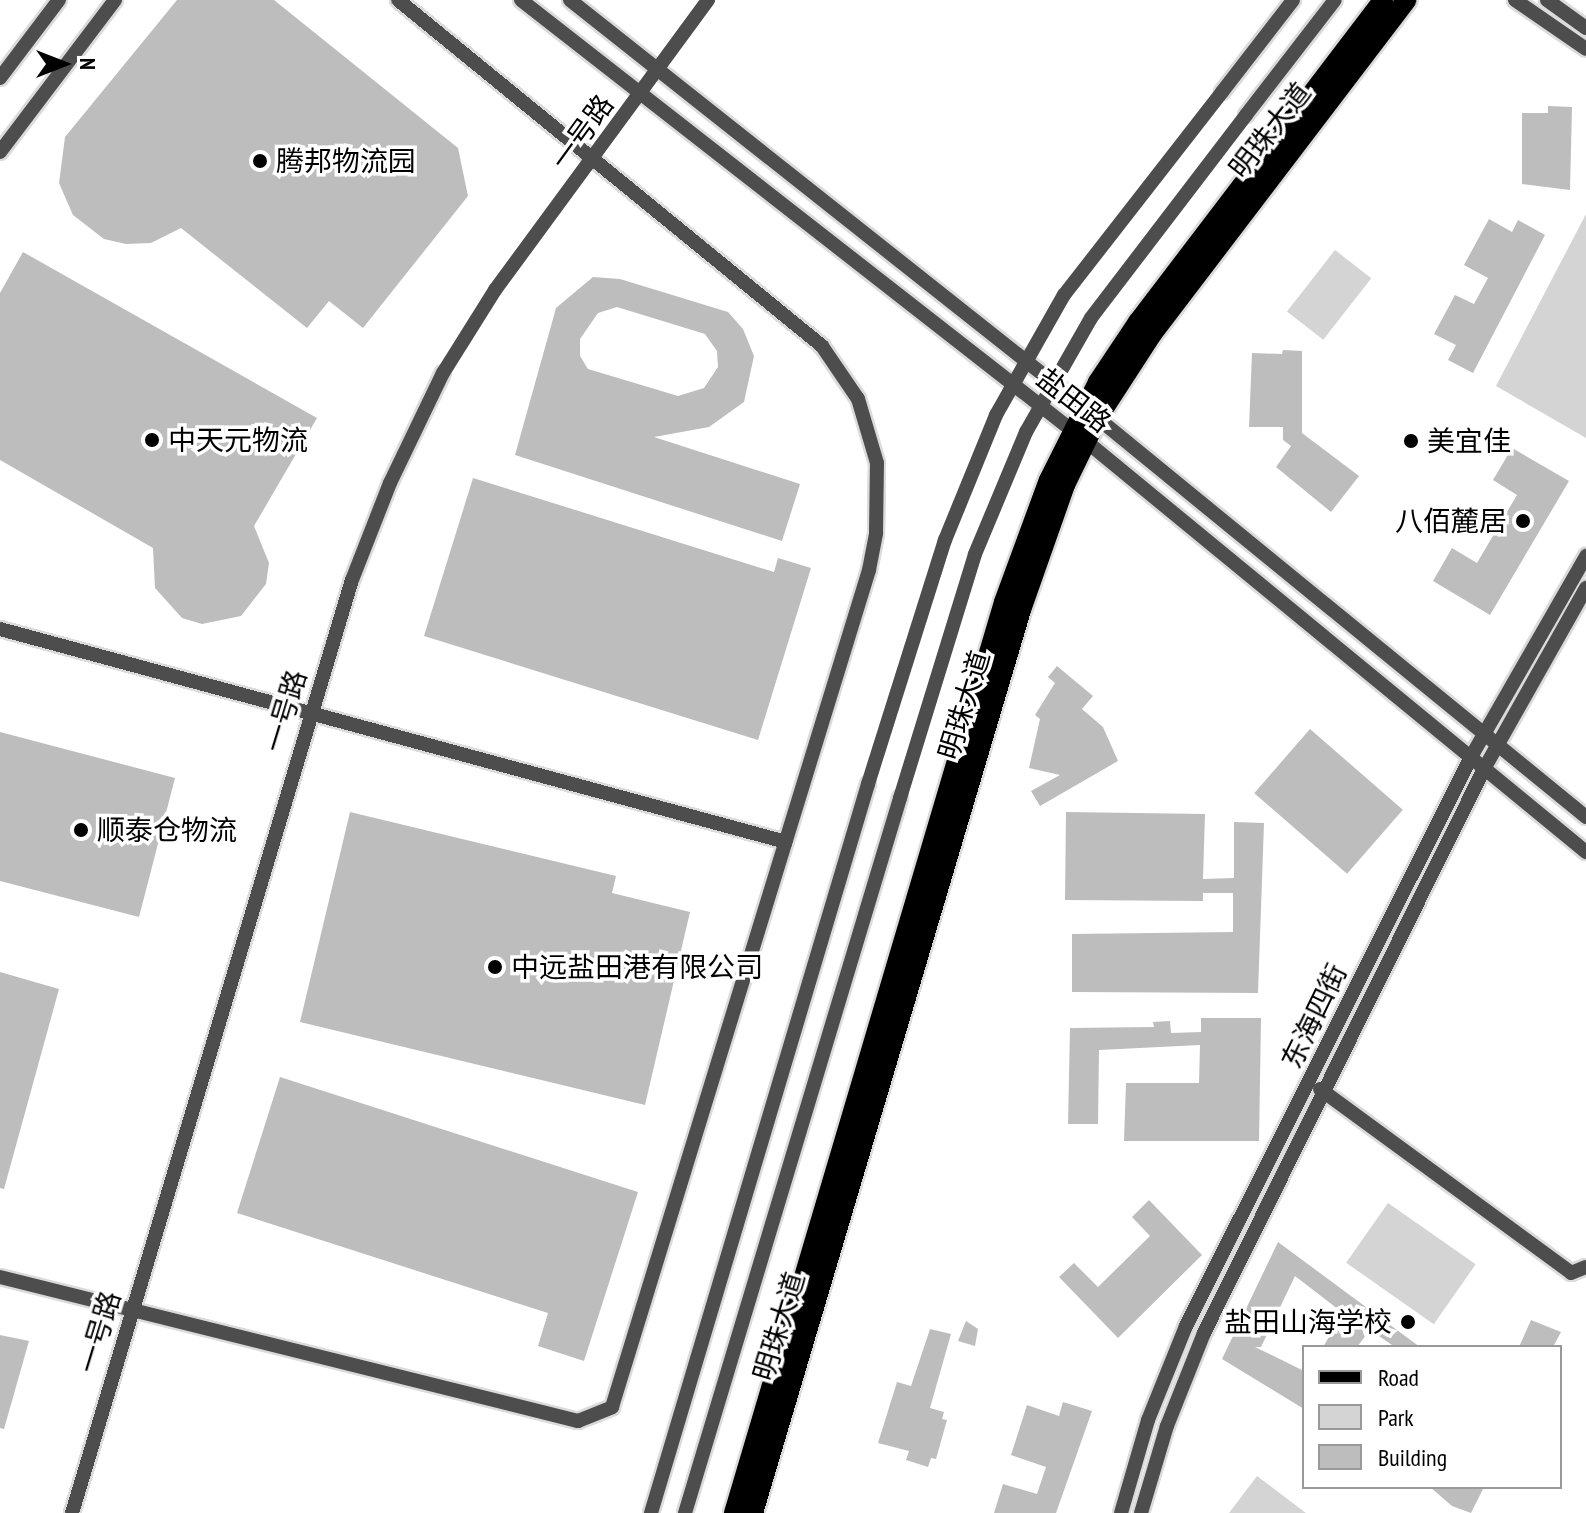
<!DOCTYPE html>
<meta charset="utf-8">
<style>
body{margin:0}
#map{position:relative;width:1586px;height:1513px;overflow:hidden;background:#fff;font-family:"PT Sans Narrow","Noto Sans SC",sans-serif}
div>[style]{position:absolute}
.green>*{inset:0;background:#d4d4d4;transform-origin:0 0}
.building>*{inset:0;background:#bdbdbd;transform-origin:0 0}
.roads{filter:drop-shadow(2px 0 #dbdbdb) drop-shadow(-2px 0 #dbdbdb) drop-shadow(0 2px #dbdbdb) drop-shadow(0 -2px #dbdbdb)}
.minor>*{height:14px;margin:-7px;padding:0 7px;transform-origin:7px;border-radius:7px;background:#4d4d4d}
.major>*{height:20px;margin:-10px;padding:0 10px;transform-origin:10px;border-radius:10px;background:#000}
.minor-bridge>*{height:14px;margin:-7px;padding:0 7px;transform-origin:7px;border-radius:7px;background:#4d4d4d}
.dots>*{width:22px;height:22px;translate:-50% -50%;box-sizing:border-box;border:4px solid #fff;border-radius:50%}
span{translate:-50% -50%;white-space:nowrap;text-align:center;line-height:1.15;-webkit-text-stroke:7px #fff;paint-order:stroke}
.street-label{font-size:28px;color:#000}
.poi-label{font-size:28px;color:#000}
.left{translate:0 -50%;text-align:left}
.right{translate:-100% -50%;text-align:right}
.legend{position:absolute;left:1302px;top:1345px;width:260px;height:144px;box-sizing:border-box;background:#fff;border:2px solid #999;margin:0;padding:10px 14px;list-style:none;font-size:24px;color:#000}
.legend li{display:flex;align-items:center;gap:16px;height:40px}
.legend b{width:40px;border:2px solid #999}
.north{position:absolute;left:24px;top:24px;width:80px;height:80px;-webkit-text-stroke:6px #fff;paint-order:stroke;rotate:90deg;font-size:22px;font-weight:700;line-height:32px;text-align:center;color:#000}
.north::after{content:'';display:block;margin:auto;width:28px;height:36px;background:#000;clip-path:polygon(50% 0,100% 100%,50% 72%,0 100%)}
</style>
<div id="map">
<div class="green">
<div style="clip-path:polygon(1586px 214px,1586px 438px,1496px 386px)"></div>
<div style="left:1335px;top:250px;width:46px;height:78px;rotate:38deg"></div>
<div style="left:1388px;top:1203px;width:107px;height:73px;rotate:35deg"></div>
<div style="clip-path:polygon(1257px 1476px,1306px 1513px,1229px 1513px)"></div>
</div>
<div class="building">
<div style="clip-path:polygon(177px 0,274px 0,458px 148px,468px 196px,363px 328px,329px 301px,307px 328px,181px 228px,151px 243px,126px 244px,104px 239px,73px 215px,59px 183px,65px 137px)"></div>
<div style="clip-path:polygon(1548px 106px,1572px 107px,1570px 190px,1522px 184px,1522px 113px,1548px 113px)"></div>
<div style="clip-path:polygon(1489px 219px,1512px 232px,1518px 220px,1545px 235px,1473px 373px,1448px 360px,1456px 345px,1434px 334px,1455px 295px,1474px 304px,1488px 278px,1464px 265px)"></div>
<div style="clip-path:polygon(23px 252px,317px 418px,254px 526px,269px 563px,266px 584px,241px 616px,202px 624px,182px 618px,155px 588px,153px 548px,0 460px,0 293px)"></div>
<div style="clip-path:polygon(evenodd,593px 277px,620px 279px,728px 312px,743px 329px,754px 356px,744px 402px,709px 427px,654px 437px,800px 484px,782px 541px,515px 455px,556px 308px,593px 277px,617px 307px,705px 334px,717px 351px,718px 367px,704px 388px,678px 396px,588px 369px,580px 356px,580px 339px,598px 313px,617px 307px)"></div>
<div style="clip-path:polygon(1283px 350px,1302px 351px,1302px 433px,1359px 476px,1331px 512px,1276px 467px,1291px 446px,1283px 440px,1283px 427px,1249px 427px,1252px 353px,1282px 354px)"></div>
<div style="clip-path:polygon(1512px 448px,1569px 481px,1490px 615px,1433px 581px,1452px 548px,1477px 563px,1517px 495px,1493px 480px)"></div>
<div style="clip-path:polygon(473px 478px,774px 572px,778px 558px,811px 568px,758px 740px,424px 636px)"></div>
<div style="clip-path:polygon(1057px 666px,1093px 696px,1082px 709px,1103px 727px,1118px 761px,1040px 806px,1031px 791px,1060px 775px,1029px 768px,1040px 719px,1035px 715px,1055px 683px,1048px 677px)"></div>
<div style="left:1310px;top:729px;width:123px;height:85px;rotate:41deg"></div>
<div style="clip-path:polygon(0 732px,175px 778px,139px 917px,0 881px)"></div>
<div style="clip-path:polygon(350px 812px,616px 876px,612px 893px,690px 912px,645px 1105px,300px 1022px)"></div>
<div style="clip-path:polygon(1066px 812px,1205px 814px,1203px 879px,1234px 878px,1234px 822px,1264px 823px,1258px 993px,1072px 992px,1072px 934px,1233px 932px,1233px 893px,1203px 893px,1203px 901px,1065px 900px)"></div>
<div style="clip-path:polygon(0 972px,59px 989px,4px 1189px,0 1188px)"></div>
<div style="clip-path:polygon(1201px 1018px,1261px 1018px,1259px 1141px,1124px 1141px,1126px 1083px,1199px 1083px,1200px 1045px,1099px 1050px,1098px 1124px,1068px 1124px,1070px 1028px,1154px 1027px,1153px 1022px,1170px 1021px,1171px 1033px,1201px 1032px)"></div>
<div style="clip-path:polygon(280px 1077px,638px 1192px,584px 1361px,538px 1346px,548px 1313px,237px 1213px)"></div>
<div style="clip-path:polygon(1149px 1200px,1202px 1255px,1118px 1338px,1059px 1277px,1074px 1263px,1098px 1287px,1150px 1236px,1132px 1217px)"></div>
<div style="clip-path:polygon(1278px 1242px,1420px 1347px,1395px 1347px,1370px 1330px,1357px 1347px,1323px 1347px,1343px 1313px,1295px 1276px,1261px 1347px,1255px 1347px,1304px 1371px,1304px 1409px,1222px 1359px)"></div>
<div style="clip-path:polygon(1531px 1320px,1561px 1332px,1553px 1347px,1519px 1347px)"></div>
<div style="clip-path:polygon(966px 1321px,978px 1329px,975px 1346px,958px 1341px)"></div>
<div style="clip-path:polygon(930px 1329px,951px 1334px,930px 1408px,944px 1412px,942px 1419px,947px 1420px,936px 1459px,931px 1458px,928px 1467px,906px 1460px,909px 1451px,878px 1443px,897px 1382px,911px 1386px)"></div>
<div style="clip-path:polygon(0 1335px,29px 1341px,4px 1429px,0 1428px)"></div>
<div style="clip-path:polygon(1063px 1402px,1092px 1411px,1056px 1513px,994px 1513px,1003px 1484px,1037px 1494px,1046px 1467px,1011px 1455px,1027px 1405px,1059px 1416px)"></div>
<div style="clip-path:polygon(1430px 1487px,1484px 1487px,1471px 1513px,1452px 1506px)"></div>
</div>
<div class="roads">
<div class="minor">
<div style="left:521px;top:0;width:718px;rotate:37.99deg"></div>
<div style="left:1087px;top:442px;width:646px;rotate:39.41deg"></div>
<div style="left:570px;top:0;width:656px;rotate:38.37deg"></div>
<div style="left:1084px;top:407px;width:648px;rotate:39.24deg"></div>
<div style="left:1515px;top:0;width:86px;rotate:34.6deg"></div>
<div style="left:1547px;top:0;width:48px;rotate:35.7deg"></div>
<div style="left:0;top:78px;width:98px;rotate:-52.9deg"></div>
<div style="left:1222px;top:92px;width:116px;rotate:-52.3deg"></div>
<div style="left:1246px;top:115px;width:145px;rotate:-52.3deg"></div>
<div style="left:0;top:152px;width:191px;rotate:-52.9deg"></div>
<div style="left:0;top:629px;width:814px;rotate:15.16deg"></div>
<div style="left:1320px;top:1089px;width:311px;rotate:36.2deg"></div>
<div style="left:1571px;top:1273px;width:16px;rotate:-22deg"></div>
<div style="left:0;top:1277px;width:596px;rotate:13.99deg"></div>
<div style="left:578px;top:1421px;width:37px;rotate:-22deg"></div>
<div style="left:612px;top:1407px;width:876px;rotate:-72.93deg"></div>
<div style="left:869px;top:570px;width:38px;rotate:-79deg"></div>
<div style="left:876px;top:533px;width:70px;rotate:-89.2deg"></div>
<div style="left:877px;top:463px;width:67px;rotate:-106.5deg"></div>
<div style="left:858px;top:399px;width:64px;rotate:-124.2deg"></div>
<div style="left:822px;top:346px;width:547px;rotate:-140.78deg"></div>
<div style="left:72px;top:1513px;width:974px;rotate:-73.3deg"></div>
<div style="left:352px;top:580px;width:104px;rotate:-68.6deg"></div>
<div style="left:390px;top:483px;width:122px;rotate:-64.3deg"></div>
<div style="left:651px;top:1513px;width:761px;rotate:-73.42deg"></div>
<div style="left:685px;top:1513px;width:747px;rotate:-73.26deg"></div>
<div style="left:1121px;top:1513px;width:97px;rotate:-73.8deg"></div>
<div style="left:1148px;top:1420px;width:101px;rotate:-68deg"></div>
<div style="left:1186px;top:1326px;width:636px;rotate:-63.39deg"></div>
<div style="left:1471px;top:757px;width:232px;rotate:-60.2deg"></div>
<div style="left:1141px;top:1513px;width:91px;rotate:-73.4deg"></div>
<div style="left:1167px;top:1426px;width:100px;rotate:-68.3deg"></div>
<div style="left:1204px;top:1333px;width:630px;rotate:-63.6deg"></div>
<div style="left:1484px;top:769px;width:208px;rotate:-60.6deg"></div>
</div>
<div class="major">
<div style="left:734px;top:1513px;width:950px;rotate:-73.49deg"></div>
<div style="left:1004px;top:602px;width:130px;rotate:-69.8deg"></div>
<div style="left:1049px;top:480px;width:110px;rotate:-63.4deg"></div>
<div style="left:1098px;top:382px;width:72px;rotate:-56.3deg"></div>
<div style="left:1138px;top:322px;width:405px;rotate:-52.7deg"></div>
<div style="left:753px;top:1513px;width:942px;rotate:-73.47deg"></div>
<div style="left:1021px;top:610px;width:133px;rotate:-70.6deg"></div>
<div style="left:1065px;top:485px;width:73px;rotate:-64.1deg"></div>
<div style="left:1097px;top:419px;width:101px;rotate:-57.1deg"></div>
<div style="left:1152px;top:334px;width:420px;rotate:-52.7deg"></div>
</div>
</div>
<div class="minor-bridge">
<div style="left:443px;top:373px;width:98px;rotate:-57.9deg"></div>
<div style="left:495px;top:290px;width:360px;rotate:-53.7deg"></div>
<div style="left:868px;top:784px;width:256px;rotate:-72.5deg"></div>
<div style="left:945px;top:540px;width:135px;rotate:-67.8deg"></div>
<div style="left:996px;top:415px;width:138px;rotate:-60.5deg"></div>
<div style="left:1064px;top:295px;width:257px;rotate:-52.1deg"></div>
<div style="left:900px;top:798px;width:255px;rotate:-72.9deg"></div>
<div style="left:975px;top:554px;width:132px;rotate:-67.3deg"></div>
<div style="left:1026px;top:432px;width:131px;rotate:-60.3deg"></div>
<div style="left:1091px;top:318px;width:255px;rotate:-52.6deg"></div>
</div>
<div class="dots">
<div style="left:260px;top:161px;background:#000"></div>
<div style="left:152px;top:440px;background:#000"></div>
<div style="left:1411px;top:441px;background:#000"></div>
<div style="left:1523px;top:521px;background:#000"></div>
<div style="left:81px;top:830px;background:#000"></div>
<div style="left:495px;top:967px;background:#000"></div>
<div style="left:1408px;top:1322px;background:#000"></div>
</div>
<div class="street-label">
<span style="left:1270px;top:130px;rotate:-52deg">明珠大道</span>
<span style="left:582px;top:132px;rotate:-54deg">一号路</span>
<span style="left:1074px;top:400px;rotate:38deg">盐田路</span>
<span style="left:964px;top:705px;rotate:-73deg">明珠大道</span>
<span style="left:285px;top:711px;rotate:-73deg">一号路</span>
<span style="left:1314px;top:1016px;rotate:-64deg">东海四街</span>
<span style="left:779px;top:1326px;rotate:-73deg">明珠大道</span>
<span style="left:99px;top:1332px;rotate:-73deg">一号路</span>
</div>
<div class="poi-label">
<span class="left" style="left:276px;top:161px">腾邦物流园</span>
<span class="left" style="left:168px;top:440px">中天元物流</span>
<span class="left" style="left:1427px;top:441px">美宜佳</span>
<span class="right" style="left:1507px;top:521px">八佰麓居</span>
<span class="left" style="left:97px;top:830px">顺泰仓物流</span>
<span class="left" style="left:511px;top:967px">中远盐田港有限公司</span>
<span class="right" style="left:1392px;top:1322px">盐田山海学校</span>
</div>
<ul class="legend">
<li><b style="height:10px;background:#000"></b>Road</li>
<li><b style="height:22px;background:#d4d4d4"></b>Park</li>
<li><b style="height:22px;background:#bdbdbd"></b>Building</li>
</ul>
<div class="north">N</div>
</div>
